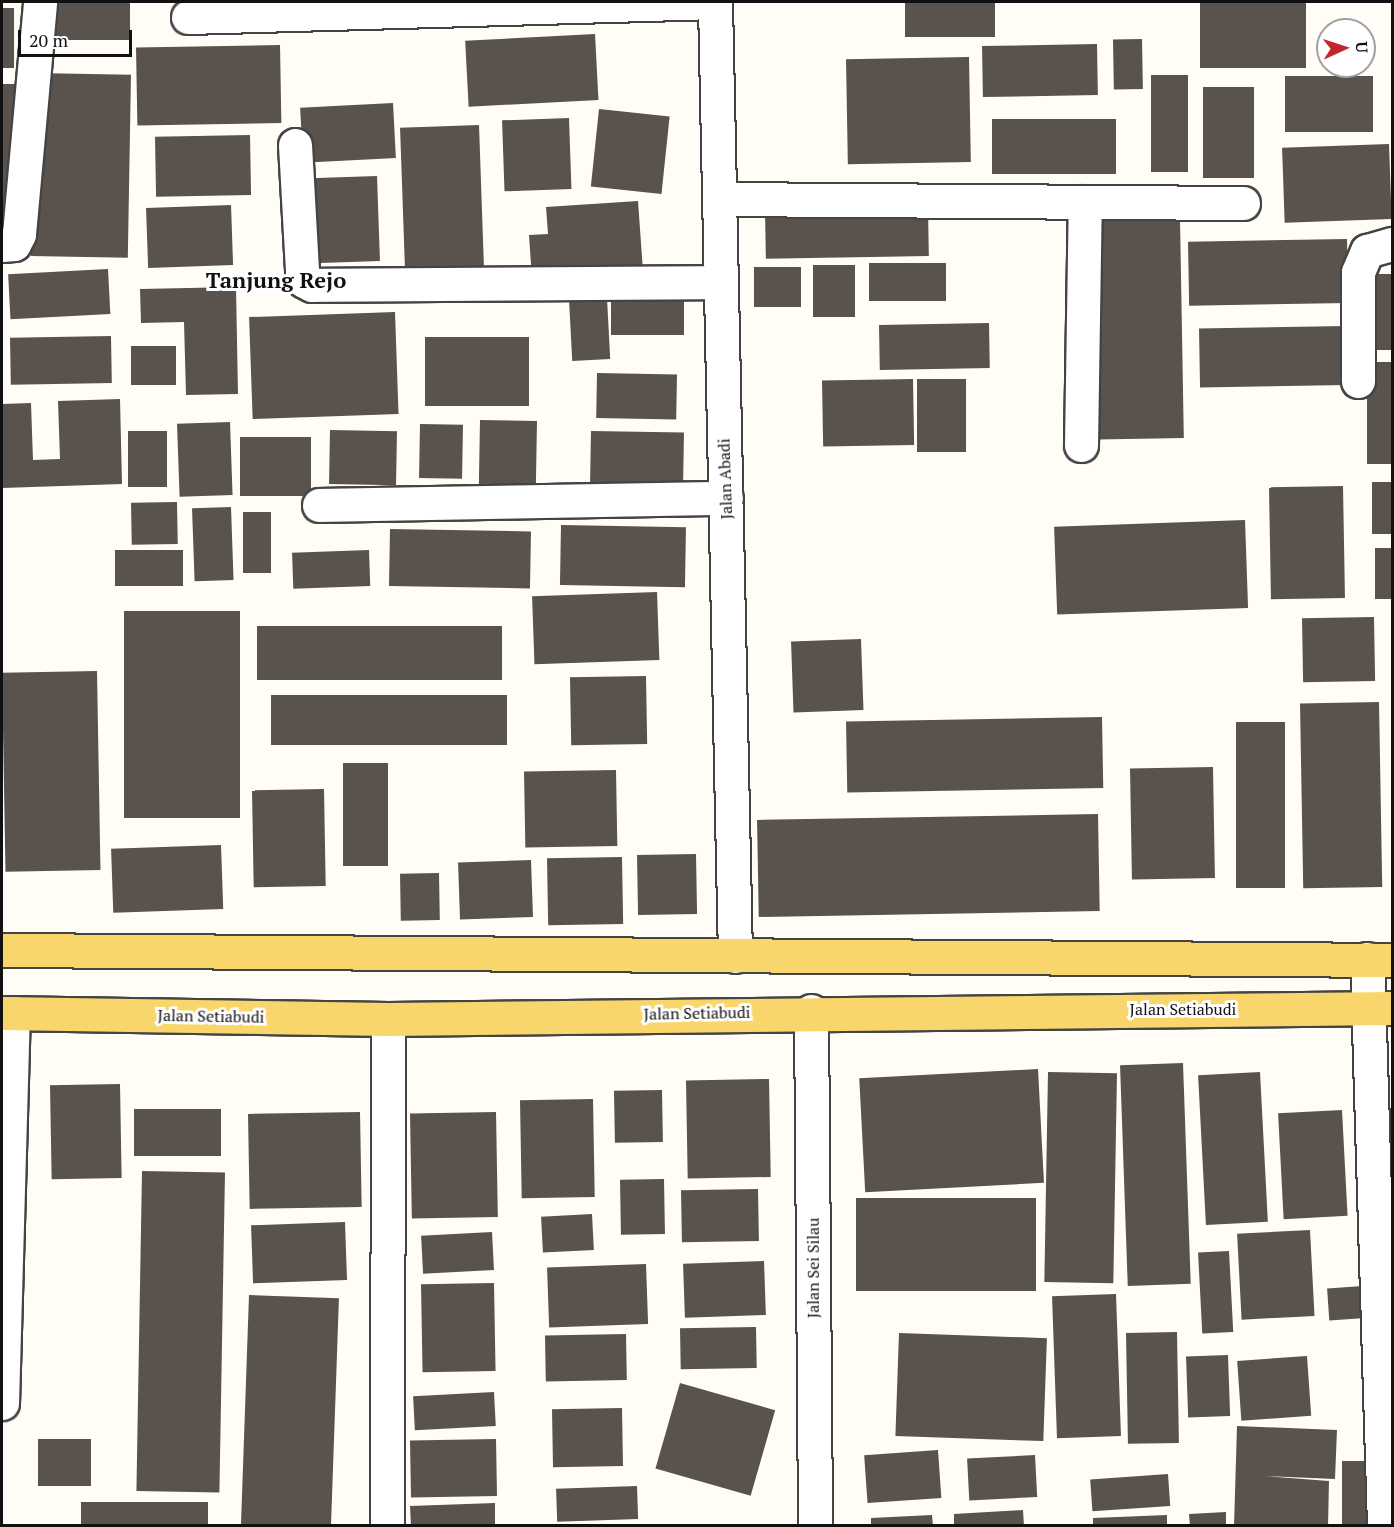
<!DOCTYPE html>
<style>
body{margin:0}
#map{position:relative;width:1394px;height:1527px;overflow:hidden;background:#fffdf5;font-family:"PT Serif",serif}
div>[style]{position:absolute}
.building>*{inset:0;background:#5a524d;transform-origin:0 0}
.roads{filter:drop-shadow(2px 0 #444) drop-shadow(-2px 0 #444) drop-shadow(0 2px #444) drop-shadow(0 -2px #444)}
.minor>*{height:33px;margin:-16.5px;padding:0 16.5px;transform-origin:16.5px;border-radius:16.5px;background:#fff}
.major>*{height:33px;margin:-16.5px;padding:0 16.5px;transform-origin:16.5px;border-radius:16.5px;background:#f9d66b}
span{translate:-50% -50%;white-space:nowrap;text-align:center;line-height:1.15;-webkit-text-stroke:6px #fff;paint-order:stroke}
.street-label{font-size:16px;color:#111}
.district-label{font-size:22px;color:#111;font-weight:700}
.frame{position:absolute;inset:0;border:3px solid #111;pointer-events:none}
.north{position:absolute;left:1316px;top:18px;width:60px;height:60px;box-sizing:border-box;background:#fff;border:2px solid #a0a0a0;border-radius:50%;rotate:87deg;font-size:16px;font-weight:700;line-height:24px;text-align:center;color:#111}
.north::after{content:'';display:block;margin:auto;width:21px;height:27px;background:#c4262e;clip-path:polygon(50% 0,100% 100%,50% 72%,0 100%)}
.scale{position:absolute;left:18px;top:30px;width:114px;height:27px;box-sizing:border-box;border:3px solid #111;border-top:0;padding-left:8px;font-size:18px;line-height:21px;white-space:nowrap;color:#111;-webkit-text-stroke:4px #fff;paint-order:stroke}
</style>
<div id="map">
<div class="building">
<div style="left:48px;top:2px;width:82px;height:38px"></div>
<div style="left:905px;top:2px;width:90px;height:35px"></div>
<div style="left:1200px;top:2px;width:106px;height:66px"></div>
<div style="left:2px;top:8px;width:12px;height:60px"></div>
<div style="left:595px;top:34px;width:66px;height:130px;rotate:87deg"></div>
<div style="left:1142px;top:39px;width:50px;height:29px;rotate:89deg"></div>
<div style="left:1097px;top:44px;width:51px;height:115px;rotate:89deg"></div>
<div style="left:280px;top:45px;width:78px;height:144px;rotate:89deg"></div>
<div style="left:969px;top:57px;width:105px;height:123px;rotate:89deg"></div>
<div style="left:34px;top:73px;width:97px;height:183px;rotate:1deg"></div>
<div style="left:1151px;top:75px;width:37px;height:97px"></div>
<div style="left:1285px;top:76px;width:88px;height:56px"></div>
<div style="clip-path:polygon(2px 84px,16px 84px,13px 237px,2px 237px)"></div>
<div style="left:1254px;top:87px;width:91px;height:51px;rotate:90deg"></div>
<div style="left:393px;top:103px;width:55px;height:93px;rotate:87deg"></div>
<div style="left:599px;top:109px;width:71px;height:78px;rotate:6deg"></div>
<div style="left:569px;top:118px;width:71px;height:67px;rotate:88deg"></div>
<div style="left:1116px;top:119px;width:55px;height:124px;rotate:90deg"></div>
<div style="left:479px;top:125px;width:142px;height:79px;rotate:88deg"></div>
<div style="left:250px;top:135px;width:60px;height:95px;rotate:89deg"></div>
<div style="left:1389px;top:144px;width:75px;height:107px;rotate:88deg"></div>
<div style="left:377px;top:176px;width:85px;height:75px;rotate:88deg"></div>
<div style="clip-path:polygon(638px 201px,643px 271px,532px 279px,529px 235px,548px 234px,546px 207px)"></div>
<div style="left:231px;top:205px;width:60px;height:85px;rotate:88deg"></div>
<div style="left:928px;top:208px;width:48px;height:163px;rotate:89deg"></div>
<div style="left:1180px;top:219px;width:219px;height:86px;rotate:89deg"></div>
<div style="left:1347px;top:239px;width:64px;height:159px;rotate:89deg"></div>
<div style="left:946px;top:263px;width:38px;height:77px;rotate:90deg"></div>
<div style="left:813px;top:265px;width:42px;height:52px"></div>
<div style="left:801px;top:267px;width:40px;height:47px;rotate:90deg"></div>
<div style="left:108px;top:269px;width:45px;height:100px;rotate:87deg"></div>
<div style="left:1392px;top:274px;width:76px;height:29px;rotate:90deg"></div>
<div style="clip-path:polygon(236px 287px,238px 394px,186px 395px,184px 322px,141px 323px,140px 289px)"></div>
<div style="left:684px;top:295px;width:40px;height:73px;rotate:90deg"></div>
<div style="left:607px;top:298px;width:61px;height:38px;rotate:87deg"></div>
<div style="left:395px;top:312px;width:102px;height:146px;rotate:88deg"></div>
<div style="left:989px;top:323px;width:45px;height:110px;rotate:89deg"></div>
<div style="left:1346px;top:326px;width:59px;height:147px;rotate:89deg"></div>
<div style="left:111px;top:336px;width:47px;height:101px;rotate:89deg"></div>
<div style="left:425px;top:337px;width:104px;height:69px"></div>
<div style="left:176px;top:346px;width:39px;height:45px;rotate:90deg"></div>
<div style="left:1392px;top:362px;width:102px;height:25px;rotate:90deg"></div>
<div style="left:597px;top:373px;width:80px;height:45px;rotate:1deg"></div>
<div style="left:913px;top:379px;width:66px;height:91px;rotate:89deg"></div>
<div style="left:917px;top:379px;width:49px;height:73px"></div>
<div style="clip-path:polygon(120px 399px,122px 484px,2px 488px,2px 404px,31px 403px,33px 460px,60px 459px,58px 401px)"></div>
<div style="left:480px;top:420px;width:57px;height:76px;rotate:1deg"></div>
<div style="left:230px;top:422px;width:73px;height:53px;rotate:88deg"></div>
<div style="left:420px;top:424px;width:43px;height:54px;rotate:1deg"></div>
<div style="left:330px;top:430px;width:67px;height:54px;rotate:1deg"></div>
<div style="left:128px;top:431px;width:39px;height:56px"></div>
<div style="left:591px;top:431px;width:93px;height:61px;rotate:1deg"></div>
<div style="left:240px;top:437px;width:71px;height:59px"></div>
<div style="left:1372px;top:482px;width:20px;height:52px"></div>
<div style="left:1343px;top:486px;width:112px;height:74px;rotate:89deg"></div>
<div style="left:177px;top:502px;width:42px;height:46px;rotate:89deg"></div>
<div style="left:231px;top:507px;width:73px;height:39px;rotate:88deg"></div>
<div style="left:243px;top:512px;width:28px;height:61px"></div>
<div style="left:1245px;top:520px;width:88px;height:191px;rotate:88deg"></div>
<div style="left:561px;top:525px;width:125px;height:60px;rotate:1deg"></div>
<div style="left:390px;top:529px;width:141px;height:57px;rotate:1deg"></div>
<div style="left:1392px;top:548px;width:51px;height:17px;rotate:90deg"></div>
<div style="left:183px;top:550px;width:36px;height:68px;rotate:90deg"></div>
<div style="left:369px;top:550px;width:36px;height:77px;rotate:88deg"></div>
<div style="left:657px;top:592px;width:68px;height:125px;rotate:88deg"></div>
<div style="left:124px;top:611px;width:116px;height:207px"></div>
<div style="left:1374px;top:617px;width:64px;height:72px;rotate:89deg"></div>
<div style="left:257px;top:626px;width:245px;height:54px"></div>
<div style="left:861px;top:639px;width:71px;height:70px;rotate:88deg"></div>
<div style="left:97px;top:671px;width:199px;height:95px;rotate:89deg"></div>
<div style="left:646px;top:676px;width:68px;height:76px;rotate:89deg"></div>
<div style="left:507px;top:695px;width:50px;height:236px;rotate:90deg"></div>
<div style="left:1379px;top:702px;width:185px;height:79px;rotate:89deg"></div>
<div style="left:1102px;top:717px;width:71px;height:256px;rotate:89deg"></div>
<div style="left:1236px;top:722px;width:49px;height:166px"></div>
<div style="left:343px;top:763px;width:45px;height:103px"></div>
<div style="left:1213px;top:767px;width:111px;height:83px;rotate:89deg"></div>
<div style="left:616px;top:770px;width:76px;height:92px;rotate:89deg"></div>
<div style="left:324px;top:789px;width:97px;height:72px;rotate:89deg"></div>
<div style="left:1098px;top:814px;width:97px;height:341px;rotate:89deg"></div>
<div style="left:221px;top:845px;width:64px;height:110px;rotate:88deg"></div>
<div style="left:696px;top:854px;width:60px;height:59px;rotate:89deg"></div>
<div style="left:622px;top:857px;width:67px;height:75px;rotate:89deg"></div>
<div style="left:531px;top:860px;width:57px;height:73px;rotate:88deg"></div>
<div style="left:439px;top:873px;width:47px;height:39px;rotate:89deg"></div>
<div style="left:1183px;top:1063px;width:221px;height:63px;rotate:88deg"></div>
<div style="left:1038px;top:1069px;width:114px;height:179px;rotate:87deg"></div>
<div style="left:1048px;top:1072px;width:69px;height:210px;rotate:1deg"></div>
<div style="left:1260px;top:1072px;width:150px;height:62px;rotate:87deg"></div>
<div style="left:769px;top:1079px;width:98px;height:83px;rotate:89deg"></div>
<div style="left:120px;top:1084px;width:94px;height:70px;rotate:89deg"></div>
<div style="left:662px;top:1090px;width:52px;height:48px;rotate:89deg"></div>
<div style="left:593px;top:1099px;width:98px;height:73px;rotate:89deg"></div>
<div style="left:221px;top:1109px;width:47px;height:87px;rotate:90deg"></div>
<div style="left:1342px;top:1110px;width:106px;height:64px;rotate:87deg"></div>
<div style="left:360px;top:1112px;width:95px;height:112px;rotate:89deg"></div>
<div style="left:496px;top:1112px;width:105px;height:86px;rotate:89deg"></div>
<div style="left:142px;top:1171px;width:83px;height:320px;rotate:1deg"></div>
<div style="left:664px;top:1179px;width:55px;height:44px;rotate:89deg"></div>
<div style="left:758px;top:1189px;width:52px;height:77px;rotate:89deg"></div>
<div style="left:856px;top:1198px;width:180px;height:93px"></div>
<div style="left:592px;top:1214px;width:36px;height:51px;rotate:87deg"></div>
<div style="left:345px;top:1222px;width:58px;height:94px;rotate:88deg"></div>
<div style="left:1310px;top:1230px;width:86px;height:73px;rotate:87deg"></div>
<div style="left:492px;top:1232px;width:38px;height:71px;rotate:87deg"></div>
<div style="left:1229px;top:1251px;width:81px;height:31px;rotate:87deg"></div>
<div style="left:764px;top:1261px;width:54px;height:81px;rotate:88deg"></div>
<div style="left:646px;top:1264px;width:60px;height:99px;rotate:88deg"></div>
<div style="left:494px;top:1283px;width:88px;height:73px;rotate:89deg"></div>
<div style="left:1363px;top:1286px;width:32px;height:36px;rotate:86deg"></div>
<div style="left:1116px;top:1294px;width:142px;height:64px;rotate:88deg"></div>
<div style="left:249px;top:1295px;width:90px;height:231px;rotate:2deg"></div>
<div style="left:756px;top:1327px;width:41px;height:76px;rotate:89deg"></div>
<div style="left:1177px;top:1332px;width:111px;height:51px;rotate:89deg"></div>
<div style="left:899px;top:1333px;width:148px;height:103px;rotate:2deg"></div>
<div style="left:626px;top:1334px;width:46px;height:81px;rotate:89deg"></div>
<div style="left:1228px;top:1355px;width:61px;height:42px;rotate:88deg"></div>
<div style="left:1307px;top:1356px;width:60px;height:70px;rotate:86deg"></div>
<div style="left:680px;top:1383px;width:99px;height:89px;rotate:16deg"></div>
<div style="left:494px;top:1392px;width:34px;height:81px;rotate:87deg"></div>
<div style="left:622px;top:1408px;width:58px;height:70px;rotate:89deg"></div>
<div style="clip-path:polygon(1237px 1426px,1337px 1430px,1335px 1479px,1264px 1476px,1329px 1481px,1328px 1526px,1234px 1526px)"></div>
<div style="left:91px;top:1439px;width:47px;height:53px;rotate:90deg"></div>
<div style="left:496px;top:1439px;width:57px;height:86px;rotate:89deg"></div>
<div style="left:938px;top:1450px;width:48px;height:74px;rotate:86deg"></div>
<div style="left:1035px;top:1455px;width:42px;height:68px;rotate:87deg"></div>
<div style="left:1342px;top:1461px;width:32px;height:65px"></div>
<div style="left:1168px;top:1474px;width:32px;height:78px;rotate:86deg"></div>
<div style="left:637px;top:1486px;width:33px;height:81px;rotate:88deg"></div>
<div style="left:208px;top:1502px;width:24px;height:127px;rotate:90deg"></div>
<div style="clip-path:polygon(495px 1503px,495px 1526px,411px 1526px,410px 1506px)"></div>
<div style="clip-path:polygon(1023px 1510px,1024px 1526px,954px 1526px,954px 1514px)"></div>
<div style="clip-path:polygon(1226px 1512px,1226px 1526px,1190px 1526px,1189px 1514px)"></div>
<div style="clip-path:polygon(932px 1515px,933px 1526px,871px 1526px,871px 1518px)"></div>
<div style="clip-path:polygon(1167px 1515px,1167px 1526px,1093px 1526px,1093px 1518px)"></div>
</div>
<div class="roads">
<div class="minor">
<div style="left:715px;top:2px;width:954px;rotate:88.8deg"></div>
<div style="left:188px;top:17px;width:526px;rotate:-1.63deg"></div>
<div style="left:295px;top:145px;width:126px;rotate:86.8deg"></div>
<div style="left:302px;top:271px;width:10px;rotate:79deg"></div>
<div style="left:304px;top:281px;width:9px;rotate:27deg"></div>
<div style="left:312px;top:285px;width:407px;rotate:-0.4deg"></div>
<div style="left:720px;top:199px;width:523px;rotate:0.44deg"></div>
<div style="left:2px;top:245px;width:12px;rotate:-5deg"></div>
<div style="left:14px;top:244px;width:11px;rotate:-63deg"></div>
<div style="left:19px;top:234px;width:233px;rotate:-84.8deg"></div>
<div style="left:1358px;top:381px;width:109px;rotate:-90deg"></div>
<div style="left:1358px;top:272px;width:23px;rotate:-67deg"></div>
<div style="left:1367px;top:251px;width:26px;rotate:-16deg"></div>
<div style="left:1081px;top:445px;width:243px;rotate:-89.1deg"></div>
<div style="left:319px;top:505px;width:407px;rotate:-1deg"></div>
<div style="left:1367px;top:959px;width:567px;rotate:88.28deg"></div>
<div style="left:811px;top:1011px;width:515px;rotate:89.55deg"></div>
<div style="left:2px;top:1403px;width:390px;rotate:-88.4deg"></div>
<div style="left:387px;top:1526px;width:507px;rotate:-89.89deg"></div>
</div>
<div class="major">
<div style="left:2px;top:950px;width:1390px;rotate:0.41deg"></div>
<div style="left:2px;top:1013px;width:386px;rotate:0.9deg"></div>
<div style="left:388px;top:1019px;width:1004px;rotate:-0.63deg"></div>
</div>
</div>
<div class="street-label">
<span style="left:725px;top:479px;rotate:-92deg">Jalan Abadi</span>
<span style="left:1183px;top:1009px">Jalan Setiabudi</span>
<span style="left:697px;top:1013px;rotate:-1deg">Jalan Setiabudi</span>
<span style="left:211px;top:1016px;rotate:1deg">Jalan Setiabudi</span>
<span style="left:813px;top:1268px;rotate:-90deg">Jalan Sei Silau</span>
</div>
<div class="district-label">
<span style="left:276px;top:280px">Tanjung Rejo</span>
</div>
<div class="frame"></div>
<div class="north">U</div>
<div class="scale">20 m</div>
</div>
